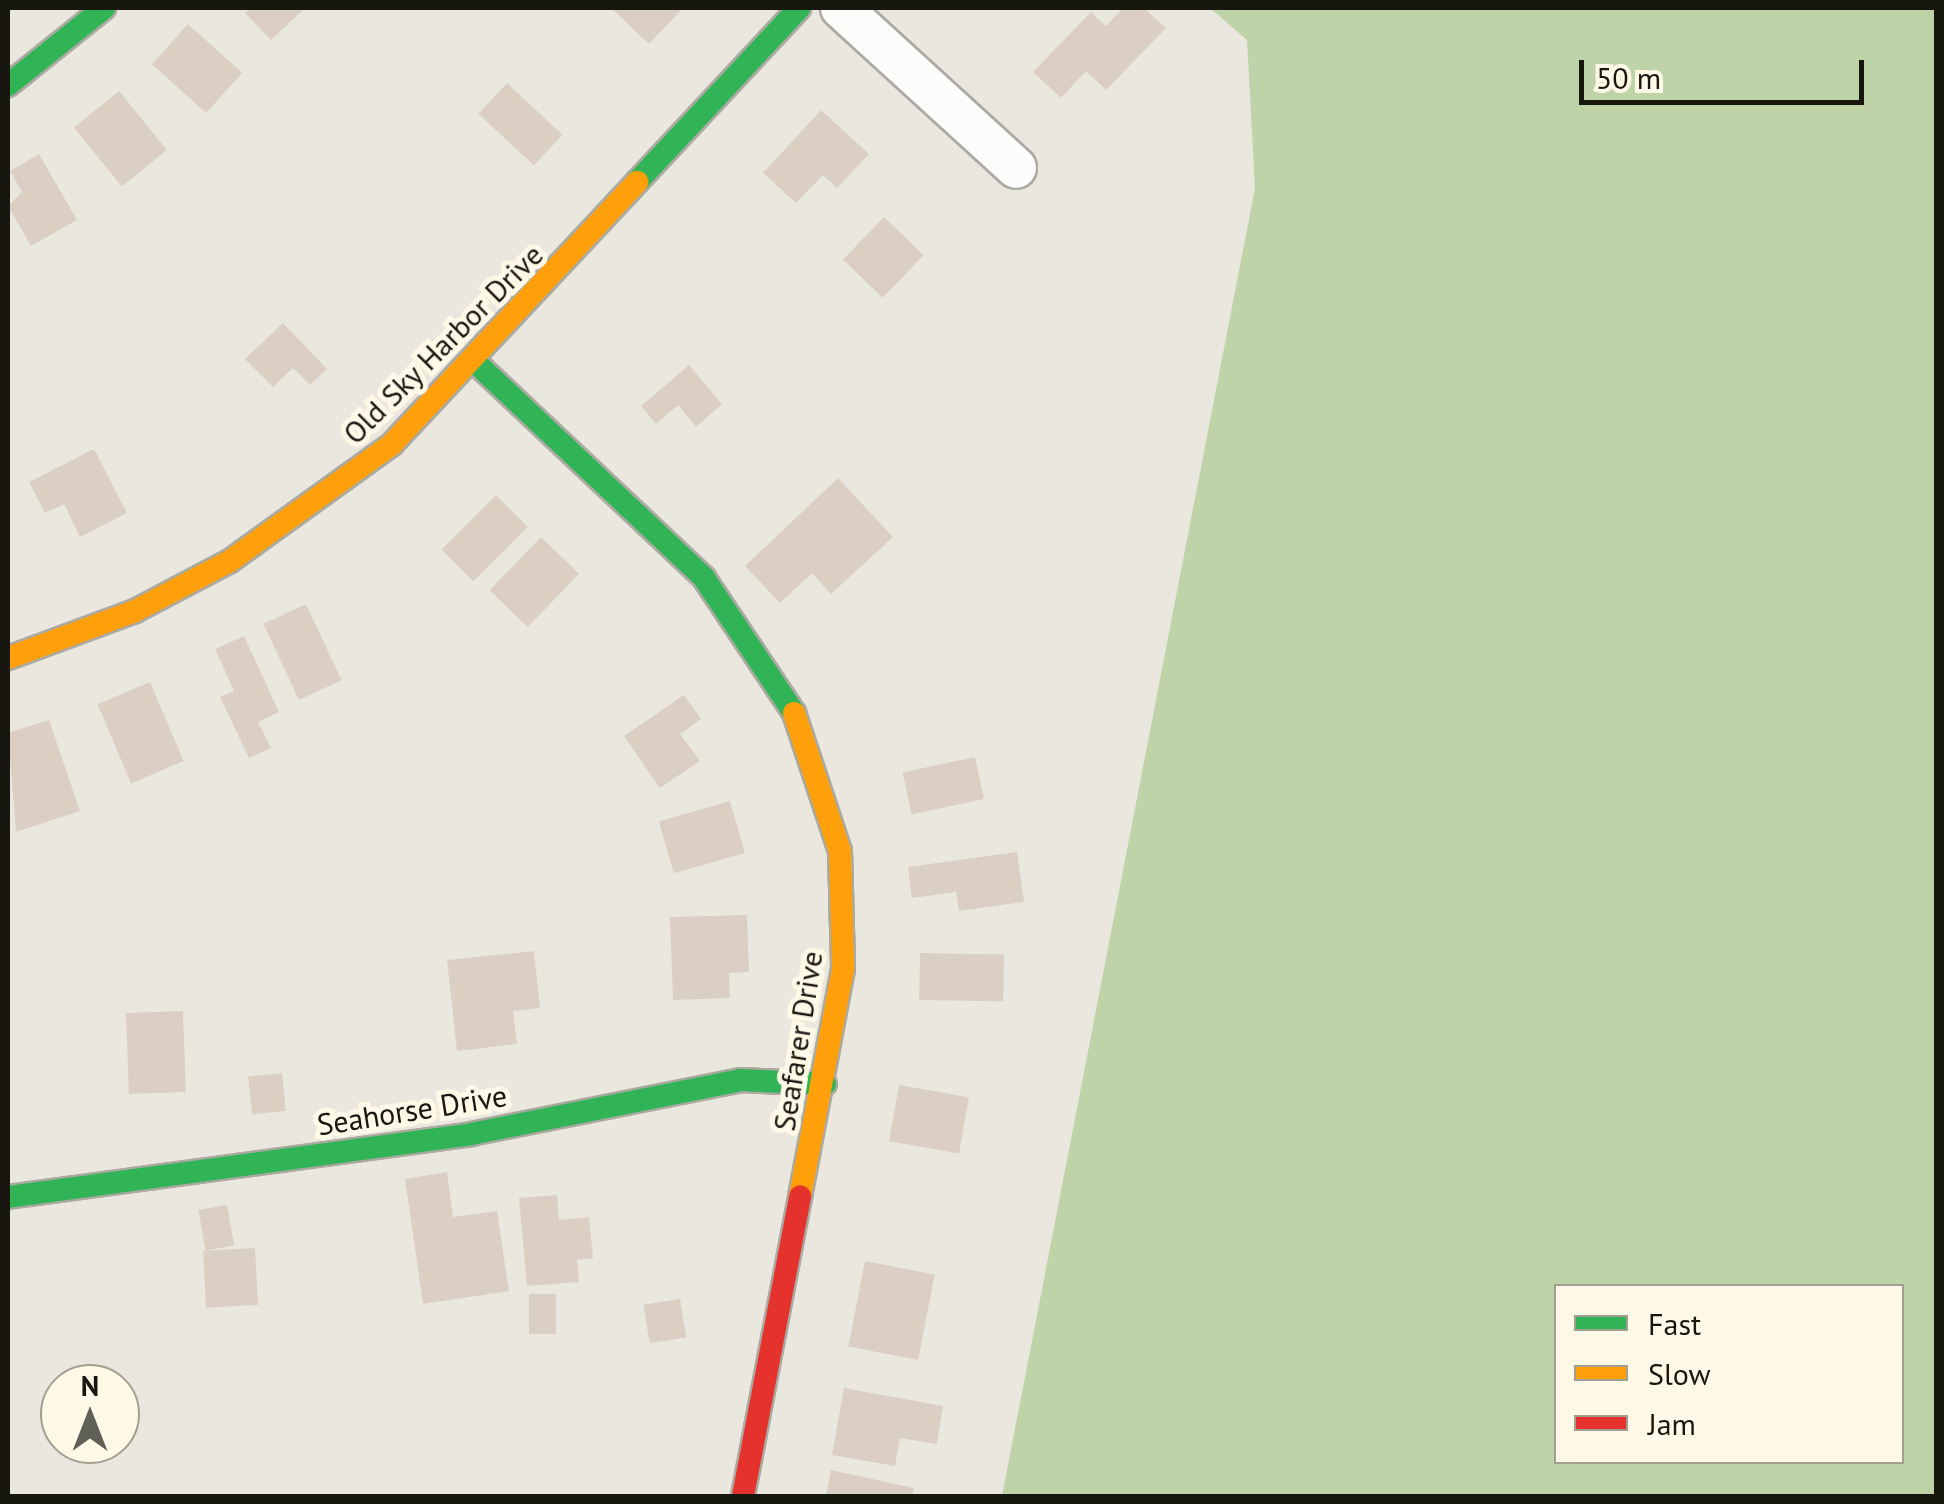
<!DOCTYPE html>
<style>
body{margin:0}
#map{position:relative;width:1944px;height:1504px;overflow:hidden;background:#eae8de;font-family:"PT Sans",sans-serif}
div>[style]{position:absolute}
.forest>*{inset:0;background:#bfd3a9}
.building>*{inset:0;background:#dbcfc3;transform-origin:0 0}
.roads{filter:drop-shadow(2px 0 #abaaa2) drop-shadow(-2px 0 #abaaa2) drop-shadow(0 2px #abaaa2) drop-shadow(0 -2px #abaaa2)}
.street>*{height:40px;margin:-20px;padding:0 20px;transform-origin:20px;border-radius:20px;background:#fcfcfa}
.fast>*{height:22px;margin:-11px;padding:0 11px;transform-origin:11px;border-radius:11px;background:#30b455}
.slow>*{height:22px;margin:-11px;padding:0 11px;transform-origin:11px;border-radius:11px;background:#ff9f0a}
.jam>*{height:22px;margin:-11px;padding:0 11px;transform-origin:11px;border-radius:11px;background:#e5322d}
span{translate:-50% -50%;white-space:nowrap;text-align:center;line-height:1.15;-webkit-text-stroke:10px #fef9e6;paint-order:stroke}
.street-label{font-size:30px;color:#17160f}
.frame{position:absolute;inset:0;border:10px solid #17160f;pointer-events:none}
.legend{position:absolute;left:1554px;top:1284px;width:350px;height:180px;box-sizing:border-box;background:#fef9e6;border:2px solid #a29e90;margin:0;padding:12px 18px;list-style:none;font-size:30px;color:#17160f}
.legend li{display:flex;align-items:center;gap:20px;height:50px}
.legend b{width:50px;border:2px solid #a29e90}
.north{position:absolute;left:40px;top:1364px;width:100px;height:100px;box-sizing:border-box;background:#fef9e6;border:2px solid #a29e90;border-radius:50%;rotate:0deg;font-size:28px;font-weight:700;line-height:40px;text-align:center;color:#17160f}
.north::after{content:'';display:block;margin:auto;width:35px;height:45px;background:#616057;clip-path:polygon(50% 0,100% 100%,50% 72%,0 100%)}
.scale{position:absolute;left:1579px;top:60px;width:285px;height:45px;box-sizing:border-box;border:5px solid #17160f;border-top:0;padding-left:12px;font-size:30px;line-height:35px;white-space:nowrap;color:#17160f;-webkit-text-stroke:8px #fef9e6;paint-order:stroke}
</style>
<div id="map">
<div class="forest">
<div style="clip-path:polygon(evenodd,1210px 8px,1936px 8px,1936px 1496px,1002px 1496px,1255px 188px,1247px 40px,1210px 8px,1556px 1286px,1902px 1286px,1902px 1462px,1556px 1462px,1556px 1286px)"></div>
</div>
<div class="building">
<div style="clip-path:polygon(251px 8px,305px 8px,271px 40px,245px 13px)"></div>
<div style="clip-path:polygon(611px 8px,683px 8px,649px 44px)"></div>
<div style="clip-path:polygon(1123px 8px,1144px 8px,1166px 28px,1106px 90px,1086px 71px,1061px 98px,1033px 72px,1091px 12px,1106px 26px)"></div>
<div style="left:188px;top:24px;width:73px;height:54px;rotate:42deg"></div>
<div style="left:507px;top:83px;width:76px;height:42px;rotate:43deg"></div>
<div style="left:119px;top:91px;width:76px;height:58px;rotate:51deg"></div>
<div style="clip-path:polygon(821px 110px,869px 154px,837px 188px,823px 175px,796px 203px,763px 173px)"></div>
<div style="clip-path:polygon(39px 154px,77px 220px,31px 246px,8px 206px,22px 192px,10px 171px)"></div>
<div style="left:884px;top:217px;width:55px;height:59px;rotate:44deg"></div>
<div style="clip-path:polygon(283px 323px,327px 369px,310px 385px,293px 368px,273px 387px,245px 359px)"></div>
<div style="clip-path:polygon(689px 365px,722px 404px,696px 427px,678px 405px,656px 424px,641px 406px)"></div>
<div style="clip-path:polygon(94px 449px,127px 513px,80px 537px,64px 504px,45px 513px,29px 482px)"></div>
<div style="clip-path:polygon(838px 478px,893px 537px,831px 594px,812px 573px,780px 603px,745px 566px)"></div>
<div style="left:496px;top:495px;width:45px;height:77px;rotate:45deg"></div>
<div style="left:541px;top:537px;width:53px;height:74px;rotate:44deg"></div>
<div style="left:306px;top:604px;width:84px;height:47px;rotate:65deg"></div>
<div style="clip-path:polygon(244px 636px,279px 712px,258px 722px,271px 748px,249px 758px,220px 697px,234px 691px,215px 649px)"></div>
<div style="left:150px;top:682px;width:86px;height:57px;rotate:67deg"></div>
<div style="clip-path:polygon(684px 695px,701px 719px,680px 734px,700px 761px,660px 788px,624px 736px)"></div>
<div style="clip-path:polygon(49px 720px,80px 811px,16px 832px,8px 733px)"></div>
<div style="left:975px;top:757px;width:43px;height:74px;rotate:78deg"></div>
<div style="left:730px;top:801px;width:54px;height:74px;rotate:74deg"></div>
<div style="clip-path:polygon(1017px 852px,1024px 902px,959px 911px,956px 892px,912px 898px,908px 867px)"></div>
<div style="clip-path:polygon(747px 915px,749px 972px,729px 973px,730px 998px,673px 1000px,670px 917px)"></div>
<div style="clip-path:polygon(534px 951px,540px 1008px,513px 1011px,517px 1044px,457px 1051px,447px 960px)"></div>
<div style="left:920px;top:953px;width:84px;height:47px;rotate:1deg"></div>
<div style="left:183px;top:1011px;width:81px;height:57px;rotate:88deg"></div>
<div style="left:282px;top:1073px;width:38px;height:34px;rotate:84deg"></div>
<div style="left:899px;top:1085px;width:71px;height:57px;rotate:10deg"></div>
<div style="clip-path:polygon(447px 1172px,453px 1217px,497px 1211px,509px 1291px,423px 1304px,405px 1179px)"></div>
<div style="clip-path:polygon(557px 1195px,559px 1220px,589px 1217px,593px 1258px,577px 1260px,579px 1282px,527px 1286px,519px 1198px)"></div>
<div style="left:227px;top:1205px;width:41px;height:29px;rotate:80deg"></div>
<div style="left:255px;top:1248px;width:57px;height:52px;rotate:87deg"></div>
<div style="left:865px;top:1261px;width:71px;height:87px;rotate:11deg"></div>
<div style="left:529px;top:1294px;width:27px;height:40px"></div>
<div style="left:680px;top:1299px;width:39px;height:37px;rotate:81deg"></div>
<div style="clip-path:polygon(844px 1388px,943px 1406px,937px 1444px,900px 1438px,895px 1466px,832px 1455px)"></div>
<div style="clip-path:polygon(831px 1470px,914px 1488px,912px 1496px,826px 1496px)"></div>
</div>
<div class="roads">
<div class="street">
<div style="left:841px;top:8px;width:237px;rotate:42.4deg"></div>
</div>
<div class="fast">
<div style="left:8px;top:85px;width:123px;rotate:-38.7deg"></div>
<div style="left:637px;top:182px;width:238px;rotate:-47deg"></div>
<div style="left:475px;top:362px;width:315px;rotate:43.3deg"></div>
<div style="left:704px;top:578px;width:162px;rotate:56.3deg"></div>
<div style="left:8px;top:1197px;width:467px;rotate:-7.7deg"></div>
<div style="left:471px;top:1134px;width:275px;rotate:-11.3deg"></div>
<div style="left:741px;top:1080px;width:84px;rotate:2.7deg"></div>
</div>
<div class="slow">
<div style="left:8px;top:658px;width:135px;rotate:-20.3deg"></div>
<div style="left:135px;top:611px;width:107px;rotate:-27.8deg"></div>
<div style="left:230px;top:561px;width:200px;rotate:-35.8deg"></div>
<div style="left:392px;top:444px;width:359px;rotate:-46.9deg"></div>
<div style="left:794px;top:713px;width:145px;rotate:71.6deg"></div>
<div style="left:840px;top:851px;width:118px;rotate:88.5deg"></div>
<div style="left:843px;top:969px;width:231px;rotate:100.7deg"></div>
</div>
<div class="jam">
<div style="left:743px;top:1496px;width:305px;rotate:-79.2deg"></div>
</div>
</div>
<div class="street-label">
<span style="left:443px;top:344px;rotate:-45deg">Old Sky Harbor Drive</span>
<span style="left:798px;top:1041px;rotate:-81deg">Seafarer Drive</span>
<span style="left:412px;top:1110px;rotate:-9deg">Seahorse Drive</span>
</div>
<div class="frame"></div>
<ul class="legend">
<li><b style="height:12px;background:#30b455"></b>Fast</li>
<li><b style="height:12px;background:#ff9f0a"></b>Slow</li>
<li><b style="height:12px;background:#e5322d"></b>Jam</li>
</ul>
<div class="north">N</div>
<div class="scale">50 m</div>
</div>
